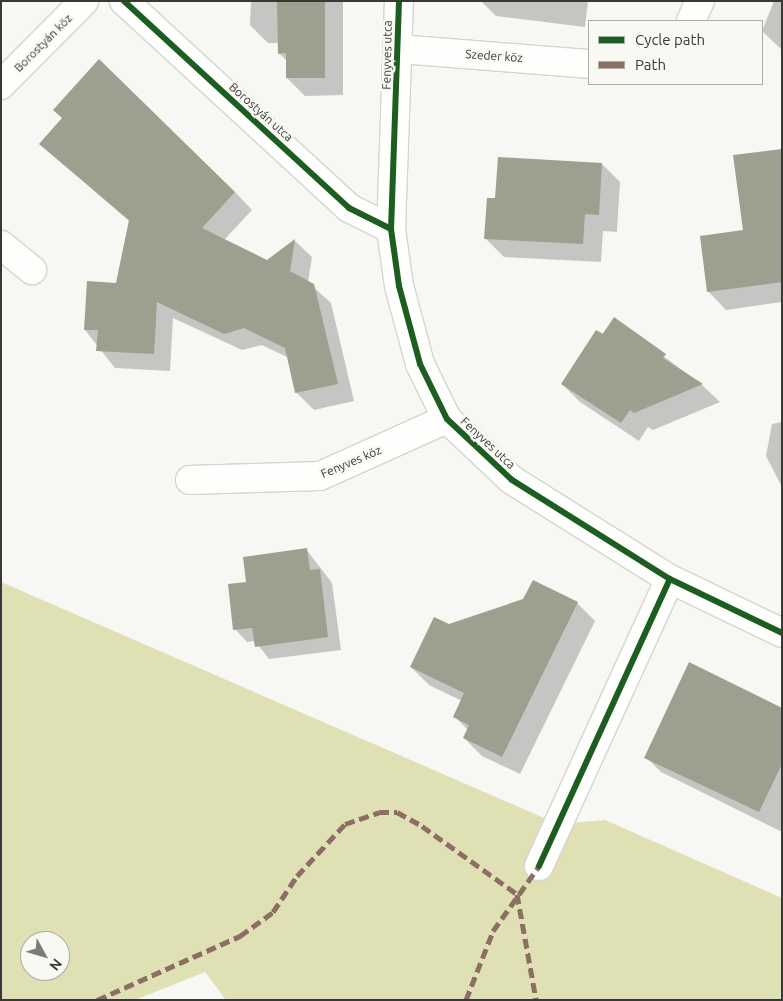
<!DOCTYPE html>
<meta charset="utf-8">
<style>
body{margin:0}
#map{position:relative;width:783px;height:1001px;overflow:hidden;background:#f7f8f4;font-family:Ubuntu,sans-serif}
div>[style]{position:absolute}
.forest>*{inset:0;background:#dfe0b4}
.shadow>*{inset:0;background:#0003}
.building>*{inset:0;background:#9e9f8e}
.roads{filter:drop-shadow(1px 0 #d4d4d1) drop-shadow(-1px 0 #d4d4d1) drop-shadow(0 1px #d4d4d1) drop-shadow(0 -1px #d4d4d1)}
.minor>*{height:28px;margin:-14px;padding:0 14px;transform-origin:14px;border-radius:14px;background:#fefefd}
.quiet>*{height:5px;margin-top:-2.5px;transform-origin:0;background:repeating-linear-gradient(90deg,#8d6e63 0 10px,transparent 0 15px)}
.cycleway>*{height:6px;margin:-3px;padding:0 3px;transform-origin:3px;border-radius:3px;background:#1b5e20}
span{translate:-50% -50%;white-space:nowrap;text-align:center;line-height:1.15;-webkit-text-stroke:5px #f8f9f3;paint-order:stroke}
.street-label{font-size:12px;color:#383835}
.frame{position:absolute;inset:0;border:2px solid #383835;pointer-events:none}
.legend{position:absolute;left:588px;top:20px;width:175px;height:65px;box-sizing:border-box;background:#f8f9f3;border:1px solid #abaca7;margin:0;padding:6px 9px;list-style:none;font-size:15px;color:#383835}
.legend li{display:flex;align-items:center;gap:10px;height:25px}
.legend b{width:25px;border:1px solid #abaca7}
.north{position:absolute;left:20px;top:931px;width:50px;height:50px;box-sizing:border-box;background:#f8f9f3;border:1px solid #abaca7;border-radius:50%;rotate:129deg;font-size:14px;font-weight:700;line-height:20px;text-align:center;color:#383835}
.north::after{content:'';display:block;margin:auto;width:18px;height:22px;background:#7b7b78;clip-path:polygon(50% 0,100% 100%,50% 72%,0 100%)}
</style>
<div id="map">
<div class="forest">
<div style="clip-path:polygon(evenodd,1px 582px,558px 824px,605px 820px,782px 898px,782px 1000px,226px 1000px,205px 972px,135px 1000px,1px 1000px,1px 582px,30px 941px,60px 941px,60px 971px,30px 971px,30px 941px)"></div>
</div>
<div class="shadow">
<div style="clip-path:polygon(251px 1px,343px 1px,343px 95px,305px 96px,287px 78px,287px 61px,279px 53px,279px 43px,268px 43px,250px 25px)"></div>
<div style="clip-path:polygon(481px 1px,588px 1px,585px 27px,496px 16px)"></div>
<div style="clip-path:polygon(774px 1px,782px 1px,782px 50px,762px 31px)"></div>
<div style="clip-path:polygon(40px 144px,235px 192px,252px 210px,224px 240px,267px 262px,295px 241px,312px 257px,308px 282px,331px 303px,354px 401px,314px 410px,296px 392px,289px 358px,262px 345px,242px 350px,173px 318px,170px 371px,115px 368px,85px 330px,117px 284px,130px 222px)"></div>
<div style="clip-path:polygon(782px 150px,782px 302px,726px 310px,708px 291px,744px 231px)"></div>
<div style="clip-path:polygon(602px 164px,620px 182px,617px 232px,603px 231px,601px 262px,504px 257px,486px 239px,496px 200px)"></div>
<div style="clip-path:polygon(614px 319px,702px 385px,720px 402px,653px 430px,648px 427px,639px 441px,580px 402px,562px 384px)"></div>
<div style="clip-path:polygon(782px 422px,782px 487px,766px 456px,772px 424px)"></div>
<div style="clip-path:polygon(306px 549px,332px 583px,341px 650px,269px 659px,255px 641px,247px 642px,235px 629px,247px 583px)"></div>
<div style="clip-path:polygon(577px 603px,595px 621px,520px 774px,482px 756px,464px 738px,468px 730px,455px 717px,462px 701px,429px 685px,411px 667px,449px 625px)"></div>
<div style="clip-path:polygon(782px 709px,782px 832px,661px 772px,646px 757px)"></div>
</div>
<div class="building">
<div style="clip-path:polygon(277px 1px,325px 1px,325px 78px,286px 78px,286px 53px,278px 54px)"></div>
<div style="clip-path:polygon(99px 59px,235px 192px,202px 228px,267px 260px,295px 239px,290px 271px,314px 284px,338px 384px,295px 393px,285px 348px,244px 328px,224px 334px,157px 302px,154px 354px,96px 351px,98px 330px,84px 330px,87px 281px,116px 283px,129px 220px,39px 144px,62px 118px,53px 110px)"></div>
<div style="clip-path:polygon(782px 149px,782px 282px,707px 292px,700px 236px,743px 230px,733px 155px)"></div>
<div style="clip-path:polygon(498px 157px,602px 163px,599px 215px,585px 214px,583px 244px,484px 239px,487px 198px,495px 198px)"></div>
<div style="clip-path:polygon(614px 317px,666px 354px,663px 358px,703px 384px,634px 413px,630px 410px,621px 423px,561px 384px,596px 330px,603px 334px)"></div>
<div style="clip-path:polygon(307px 548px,310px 570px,320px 569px,328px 637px,255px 647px,252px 628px,233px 630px,228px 584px,246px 582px,243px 557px)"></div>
<div style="clip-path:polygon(533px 580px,578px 602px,502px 757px,463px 738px,469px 725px,453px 717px,464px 693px,410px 667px,434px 617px,449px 624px,523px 599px)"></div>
<div style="clip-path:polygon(689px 662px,782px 708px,782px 764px,759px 812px,644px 758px)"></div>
</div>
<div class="roads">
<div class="minor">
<div style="left:124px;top:1px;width:306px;rotate:42.6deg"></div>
<div style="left:349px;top:208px;width:47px;rotate:26.6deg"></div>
<div style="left:399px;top:1px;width:228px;rotate:92deg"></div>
<div style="left:391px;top:229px;width:58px;rotate:82deg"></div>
<div style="left:399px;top:286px;width:81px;rotate:74.9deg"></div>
<div style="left:420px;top:364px;width:61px;rotate:63.9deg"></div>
<div style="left:447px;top:419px;width:89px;rotate:43.2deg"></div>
<div style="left:512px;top:480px;width:186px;rotate:32.1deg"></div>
<div style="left:670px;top:579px;width:124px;rotate:25.7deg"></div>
<div style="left:691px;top:21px;width:22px;rotate:-66deg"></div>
<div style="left:399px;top:49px;width:191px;rotate:4.5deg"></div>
<div style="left:1px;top:85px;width:118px;rotate:-45.3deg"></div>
<div style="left:1px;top:245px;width:40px;rotate:39deg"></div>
<div style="left:190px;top:480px;width:130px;rotate:-1.8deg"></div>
<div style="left:320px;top:476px;width:139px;rotate:-24.2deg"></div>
<div style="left:539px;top:866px;width:315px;rotate:-65.5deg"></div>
</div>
</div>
<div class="quiet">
<div style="left:97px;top:1000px;width:157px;rotate:-24.1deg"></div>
<div style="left:240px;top:936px;width:41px;rotate:-36deg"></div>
<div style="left:273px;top:912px;width:43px;rotate:-56.3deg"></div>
<div style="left:297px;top:876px;width:71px;rotate:-47.3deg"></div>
<div style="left:345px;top:824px;width:36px;rotate:-19deg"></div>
<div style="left:379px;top:812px;width:18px"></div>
<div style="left:397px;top:812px;width:29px;rotate:29deg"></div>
<div style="left:422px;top:826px;width:117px;rotate:35.6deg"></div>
<div style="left:517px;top:894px;width:108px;rotate:79.8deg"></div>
<div style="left:466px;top:1000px;width:74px;rotate:-68.6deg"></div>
<div style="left:493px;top:931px;width:80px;rotate:-54.7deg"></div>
</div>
<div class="cycleway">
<div style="left:124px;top:1px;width:306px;rotate:42.6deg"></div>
<div style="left:349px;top:208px;width:47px;rotate:26.6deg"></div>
<div style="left:399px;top:1px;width:228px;rotate:92deg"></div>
<div style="left:391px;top:229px;width:58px;rotate:82deg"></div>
<div style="left:399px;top:286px;width:81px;rotate:74.9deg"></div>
<div style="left:420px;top:364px;width:61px;rotate:63.9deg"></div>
<div style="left:447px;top:419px;width:89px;rotate:43.2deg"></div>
<div style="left:512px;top:480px;width:186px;rotate:32.1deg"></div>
<div style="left:670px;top:579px;width:124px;rotate:25.7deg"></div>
<div style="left:539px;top:866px;width:315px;rotate:-65.5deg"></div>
</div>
<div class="street-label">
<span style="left:43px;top:43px;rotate:-45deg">Borostyán köz</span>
<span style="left:387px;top:55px;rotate:-89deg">Fenyves utca</span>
<span style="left:494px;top:56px;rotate:4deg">Szeder köz</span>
<span style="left:261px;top:112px;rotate:42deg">Borostyán utca</span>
<span style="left:488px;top:443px;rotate:43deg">Fenyves utca</span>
<span style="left:351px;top:462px;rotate:-23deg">Fenyves köz</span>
</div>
<div class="frame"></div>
<ul class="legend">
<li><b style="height:6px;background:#1b5e20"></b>Cycle path</li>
<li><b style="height:6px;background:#8d6e63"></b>Path</li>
</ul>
<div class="north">N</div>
</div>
